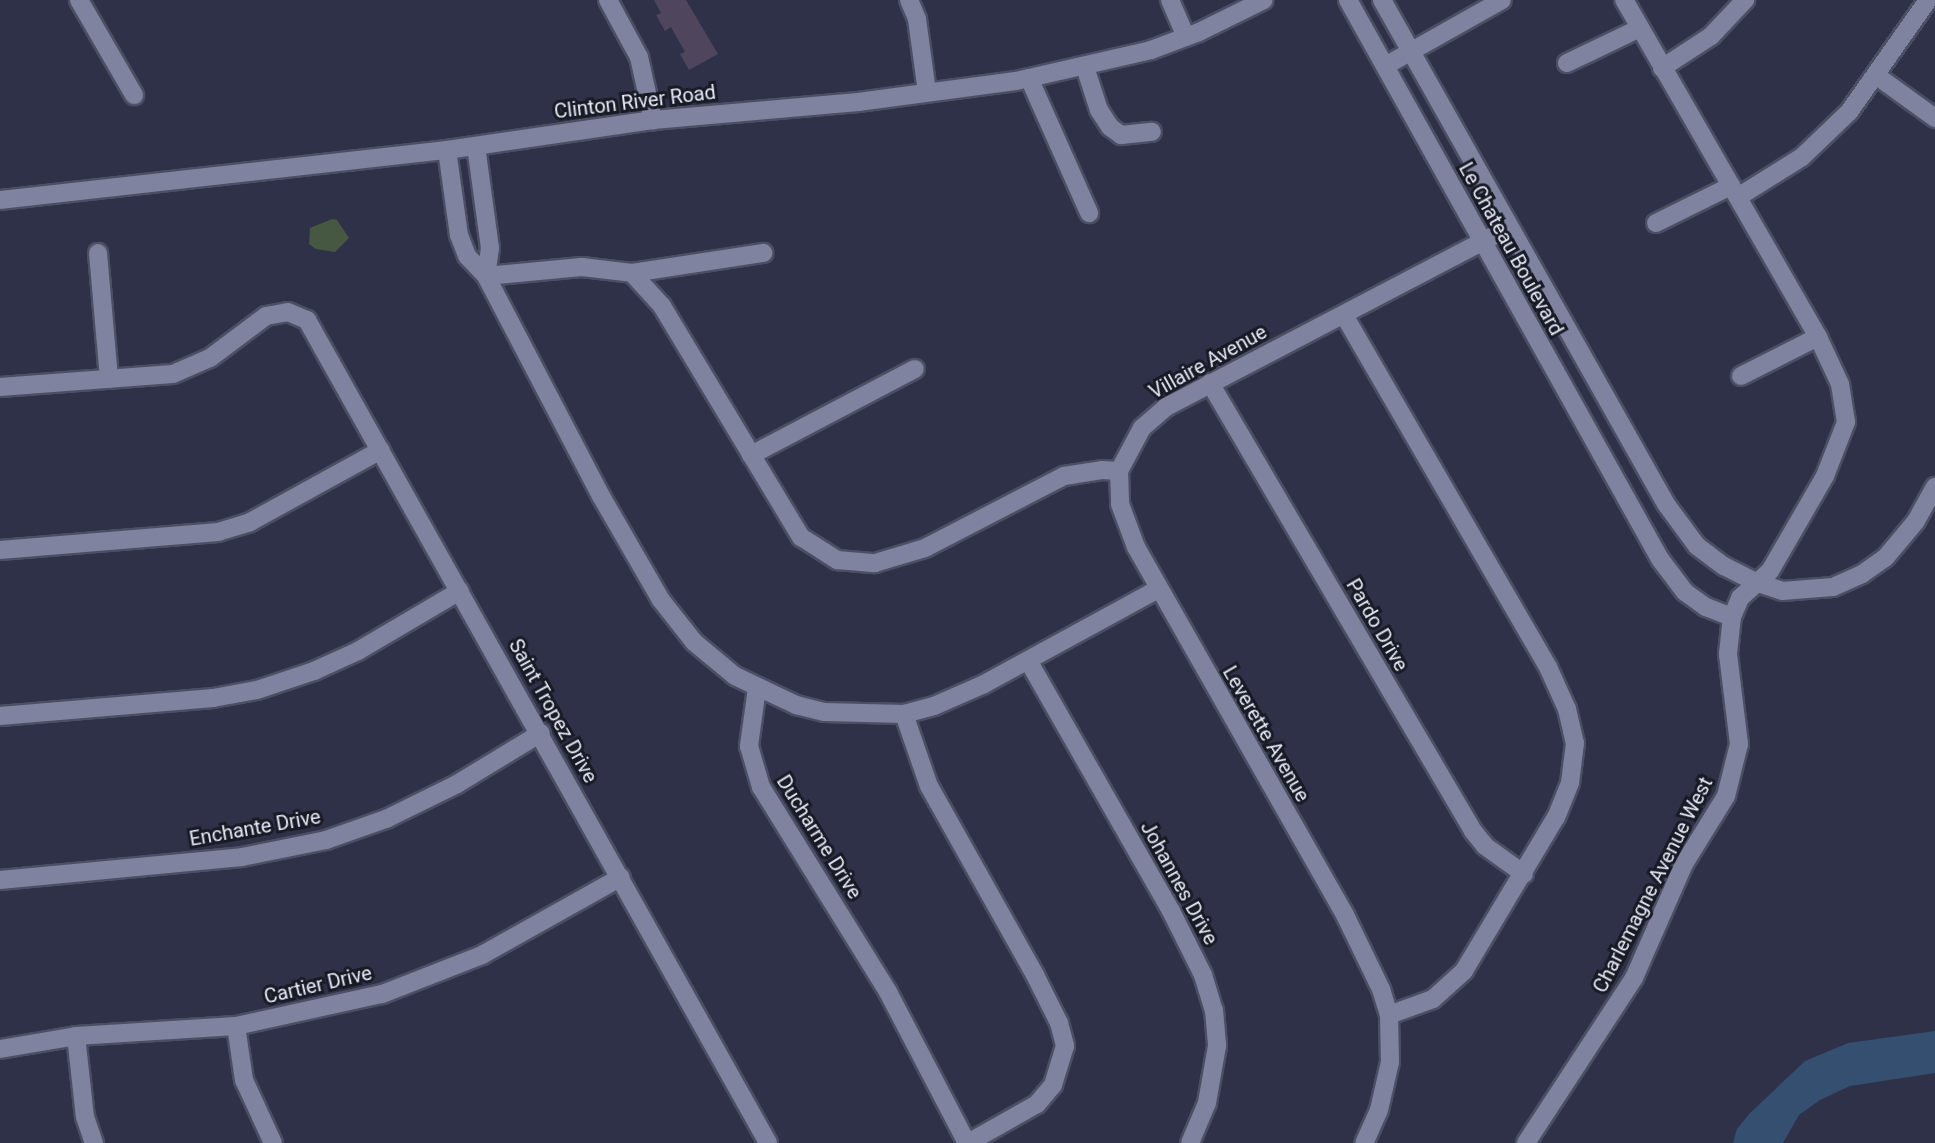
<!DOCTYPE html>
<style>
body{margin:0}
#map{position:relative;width:1935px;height:1143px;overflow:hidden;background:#2e3148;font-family:Roboto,sans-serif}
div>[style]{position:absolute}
.green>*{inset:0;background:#465742}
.water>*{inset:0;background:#354f70}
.building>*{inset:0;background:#4f455d}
.roads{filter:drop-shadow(2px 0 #4c4f63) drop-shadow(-2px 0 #4c4f63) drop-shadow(0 2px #4c4f63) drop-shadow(0 -2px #4c4f63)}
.minor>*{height:18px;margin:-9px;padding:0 9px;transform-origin:9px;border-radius:9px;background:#7f839f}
span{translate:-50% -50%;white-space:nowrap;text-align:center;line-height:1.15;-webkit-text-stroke:6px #181a24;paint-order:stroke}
.street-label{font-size:20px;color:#e7eaf9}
</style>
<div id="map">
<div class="green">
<div style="clip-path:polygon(332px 219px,337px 220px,349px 238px,335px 252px,316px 249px,309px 244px,310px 228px)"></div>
</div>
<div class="water">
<div style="clip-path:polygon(1935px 1031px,1935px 1073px,1850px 1086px,1820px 1100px,1799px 1115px,1783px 1143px,1733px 1143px,1737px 1129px,1749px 1114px,1805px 1061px,1848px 1043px)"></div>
</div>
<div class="building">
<div style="clip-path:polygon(654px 0,686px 0,718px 54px,689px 70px,680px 54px,685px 52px,671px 27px,665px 31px,656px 15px,661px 13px)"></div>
</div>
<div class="roads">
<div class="minor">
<div style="left:79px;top:0;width:110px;rotate:59.9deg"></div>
<div style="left:608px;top:0;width:65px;rotate:61.5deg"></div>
<div style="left:639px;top:57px;width:65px;rotate:77.5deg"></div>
<div style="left:909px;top:0;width:21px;rotate:67deg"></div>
<div style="left:917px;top:19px;width:74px;rotate:82.2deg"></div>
<div style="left:1170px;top:0;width:40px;rotate:66.6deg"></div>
<div style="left:1348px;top:0;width:640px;rotate:60.83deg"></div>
<div style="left:1660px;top:559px;width:41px;rotate:52.9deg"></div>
<div style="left:1685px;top:592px;width:26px;rotate:36deg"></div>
<div style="left:1706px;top:607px;width:28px;rotate:21deg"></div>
<div style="left:1382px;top:0;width:579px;rotate:60.6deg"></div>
<div style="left:1666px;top:504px;width:52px;rotate:53.6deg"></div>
<div style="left:1697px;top:546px;width:34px;rotate:37deg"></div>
<div style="left:1724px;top:566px;width:35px;rotate:27deg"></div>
<div style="left:1755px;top:582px;width:28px;rotate:18deg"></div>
<div style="left:1782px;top:591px;width:51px;rotate:-4.5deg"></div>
<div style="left:1833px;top:587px;width:32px;rotate:-24deg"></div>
<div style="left:1862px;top:574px;width:29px;rotate:-35deg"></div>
<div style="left:1886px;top:557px;width:47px;rotate:-50.2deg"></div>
<div style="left:1916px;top:521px;width:39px;rotate:-61deg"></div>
<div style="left:1567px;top:63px;width:81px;rotate:-25.6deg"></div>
<div style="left:1385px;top:66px;width:134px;rotate:-29.4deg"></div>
<div style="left:1085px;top:67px;width:45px;rotate:72deg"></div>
<div style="left:1099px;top:110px;width:20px;rotate:57deg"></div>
<div style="left:1110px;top:127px;width:14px;rotate:36deg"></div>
<div style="left:1121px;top:135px;width:31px;rotate:-6deg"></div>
<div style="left:1662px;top:68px;width:59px;rotate:-33.1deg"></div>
<div style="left:1711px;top:36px;width:50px;rotate:-46.6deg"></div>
<div style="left:1877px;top:76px;width:72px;rotate:35.9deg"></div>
<div style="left:1029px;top:78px;width:148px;rotate:66deg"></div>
<div style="left:476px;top:146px;width:103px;rotate:82.2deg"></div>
<div style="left:490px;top:248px;width:28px;rotate:98deg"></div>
<div style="left:447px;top:150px;width:86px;rotate:82deg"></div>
<div style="left:459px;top:235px;width:22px;rotate:69deg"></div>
<div style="left:467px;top:256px;width:28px;rotate:46deg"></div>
<div style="left:486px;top:276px;width:248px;rotate:62.4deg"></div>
<div style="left:601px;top:496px;width:120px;rotate:60deg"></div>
<div style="left:661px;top:600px;width:53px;rotate:51.8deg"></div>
<div style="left:694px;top:642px;width:53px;rotate:39.7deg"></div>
<div style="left:735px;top:676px;width:68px;rotate:25.4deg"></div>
<div style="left:796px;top:705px;width:29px;rotate:14deg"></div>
<div style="left:824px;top:712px;width:80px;rotate:1.4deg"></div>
<div style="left:904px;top:714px;width:31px;rotate:-15deg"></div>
<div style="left:934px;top:706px;width:55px;rotate:-23.7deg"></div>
<div style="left:984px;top:684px;width:198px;rotate:-28.6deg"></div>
<div style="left:1738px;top:197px;width:75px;rotate:-32deg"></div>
<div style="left:1802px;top:157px;width:65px;rotate:-43.8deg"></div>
<div style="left:1849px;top:112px;width:137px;rotate:-54.8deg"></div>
<div style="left:0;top:200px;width:450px;rotate:-6.4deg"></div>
<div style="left:447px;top:150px;width:208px;rotate:-8.3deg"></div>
<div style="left:653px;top:120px;width:206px;rotate:-5deg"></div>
<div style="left:858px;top:102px;width:159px;rotate:-7.6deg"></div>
<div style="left:1016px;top:81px;width:139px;rotate:-12.9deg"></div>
<div style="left:1151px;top:50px;width:51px;rotate:-20.6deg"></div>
<div style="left:1199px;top:32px;width:72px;rotate:-26.2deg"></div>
<div style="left:1656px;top:223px;width:84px;rotate:-26.3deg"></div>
<div style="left:98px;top:253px;width:126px;rotate:85deg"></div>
<div style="left:632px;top:273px;width:133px;rotate:-8.7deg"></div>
<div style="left:486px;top:276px;width:96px;rotate:-5.4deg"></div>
<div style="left:582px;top:267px;width:50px;rotate:6.8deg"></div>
<div style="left:632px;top:273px;width:45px;rotate:47.7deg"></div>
<div style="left:662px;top:306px;width:270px;rotate:59deg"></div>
<div style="left:801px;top:537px;width:43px;rotate:32.6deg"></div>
<div style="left:837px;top:560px;width:38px;rotate:5deg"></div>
<div style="left:875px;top:563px;width:52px;rotate:-16.7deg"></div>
<div style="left:925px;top:548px;width:157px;rotate:-27.4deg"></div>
<div style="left:1064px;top:476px;width:38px;rotate:-9deg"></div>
<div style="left:1102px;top:470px;width:17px;rotate:3deg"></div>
<div style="left:1119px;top:471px;width:49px;rotate:-61.9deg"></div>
<div style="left:1142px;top:428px;width:32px;rotate:-41deg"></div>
<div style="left:1166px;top:407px;width:387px;rotate:-27.6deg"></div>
<div style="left:1344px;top:315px;width:407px;rotate:59.9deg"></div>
<div style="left:1548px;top:667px;width:46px;rotate:65.7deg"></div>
<div style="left:1567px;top:709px;width:35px;rotate:77deg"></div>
<div style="left:1575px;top:743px;width:40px;rotate:97.1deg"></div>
<div style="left:1570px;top:783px;width:37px;rotate:112deg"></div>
<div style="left:1556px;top:817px;width:179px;rotate:120.9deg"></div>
<div style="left:1464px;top:971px;width:42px;rotate:137.9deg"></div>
<div style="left:1433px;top:999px;width:47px;rotate:160deg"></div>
<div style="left:1741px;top:376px;width:86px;rotate:-26.9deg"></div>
<div style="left:1210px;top:383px;width:519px;rotate:59.58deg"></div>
<div style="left:1473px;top:831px;width:19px;rotate:51deg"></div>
<div style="left:1485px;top:846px;width:48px;rotate:35.7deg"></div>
<div style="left:0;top:387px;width:173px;rotate:-4.3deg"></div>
<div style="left:173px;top:374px;width:40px;rotate:-23.4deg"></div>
<div style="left:210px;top:358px;width:70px;rotate:-36.9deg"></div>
<div style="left:266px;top:316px;width:22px;rotate:-10deg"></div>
<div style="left:288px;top:312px;width:21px;rotate:23deg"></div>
<div style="left:307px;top:320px;width:943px;rotate:60.74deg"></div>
<div style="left:751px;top:455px;width:185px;rotate:-27.7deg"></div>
<div style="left:1119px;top:471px;width:33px;rotate:88deg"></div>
<div style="left:1120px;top:504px;width:46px;rotate:69.6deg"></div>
<div style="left:1136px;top:547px;width:423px;rotate:60.4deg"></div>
<div style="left:1345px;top:915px;width:82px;rotate:64.1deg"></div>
<div style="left:1381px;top:989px;width:27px;rotate:73deg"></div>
<div style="left:1389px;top:1015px;width:47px;rotate:88.8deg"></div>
<div style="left:1390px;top:1062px;width:49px;rotate:102.9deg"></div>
<div style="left:1379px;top:1110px;width:36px;rotate:114deg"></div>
<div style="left:0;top:550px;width:219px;rotate:-4.7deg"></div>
<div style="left:218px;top:532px;width:34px;rotate:-17deg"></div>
<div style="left:250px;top:522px;width:149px;rotate:-28.8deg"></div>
<div style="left:1029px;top:662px;width:287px;rotate:60.3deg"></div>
<div style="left:1171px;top:911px;width:72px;rotate:63.4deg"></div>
<div style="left:1203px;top:975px;width:37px;rotate:73deg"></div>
<div style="left:1214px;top:1010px;width:36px;rotate:85deg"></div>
<div style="left:1217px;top:1046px;width:58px;rotate:100deg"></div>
<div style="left:1207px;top:1103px;width:43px;rotate:113deg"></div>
<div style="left:757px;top:688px;width:59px;rotate:97.9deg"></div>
<div style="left:749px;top:746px;width:43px;rotate:73.7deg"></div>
<div style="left:761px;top:787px;width:241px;rotate:58.2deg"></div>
<div style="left:888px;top:992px;width:170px;rotate:62.4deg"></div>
<div style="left:904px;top:714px;width:76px;rotate:70.9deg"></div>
<div style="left:929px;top:786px;width:217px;rotate:60.7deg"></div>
<div style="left:1035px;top:975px;width:54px;rotate:63.4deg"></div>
<div style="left:1059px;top:1023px;width:24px;rotate:75deg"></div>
<div style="left:1065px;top:1046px;width:41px;rotate:107.1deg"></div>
<div style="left:1053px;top:1085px;width:25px;rotate:130deg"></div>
<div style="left:1037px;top:1104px;width:79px;rotate:150.5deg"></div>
<div style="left:0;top:716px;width:214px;rotate:-4.8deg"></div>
<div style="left:213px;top:698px;width:45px;rotate:-10.3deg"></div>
<div style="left:257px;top:690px;width:60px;rotate:-18.4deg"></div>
<div style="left:314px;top:671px;width:48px;rotate:-24.4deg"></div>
<div style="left:358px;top:651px;width:118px;rotate:-30.5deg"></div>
<div style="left:0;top:880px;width:243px;rotate:-5.4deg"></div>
<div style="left:242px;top:857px;width:86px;rotate:-11.4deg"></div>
<div style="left:326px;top:840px;width:64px;rotate:-19.3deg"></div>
<div style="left:386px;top:819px;width:79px;rotate:-26.2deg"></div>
<div style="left:457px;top:784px;width:98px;rotate:-31.3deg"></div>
<div style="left:236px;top:1026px;width:55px;rotate:81.6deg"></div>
<div style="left:244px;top:1080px;width:69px;rotate:65.3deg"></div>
<div style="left:76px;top:1036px;width:81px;rotate:83.7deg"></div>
<div style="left:85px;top:1117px;width:28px;rotate:71deg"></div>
<div style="left:0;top:1049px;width:77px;rotate:-9.7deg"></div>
<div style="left:76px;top:1036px;width:160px;rotate:-3.6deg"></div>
<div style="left:236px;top:1026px;width:149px;rotate:-12.4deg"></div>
<div style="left:382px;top:994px;width:107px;rotate:-21.3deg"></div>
<div style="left:482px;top:955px;width:159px;rotate:-29.3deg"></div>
<div style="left:1526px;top:1143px;width:197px;rotate:-56.8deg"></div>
<div style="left:1634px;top:978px;width:124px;rotate:-66.3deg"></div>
<div style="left:1684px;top:864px;width:80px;rotate:-58.3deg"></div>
<div style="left:1726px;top:796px;width:54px;rotate:-76deg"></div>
<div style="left:1739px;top:744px;width:91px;rotate:-97deg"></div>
<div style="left:1728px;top:654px;width:37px;rotate:-84deg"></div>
<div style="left:1732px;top:617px;width:21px;rotate:-67deg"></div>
<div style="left:1740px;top:598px;width:40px;rotate:-42deg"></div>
<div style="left:1770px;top:571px;width:110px;rotate:-59.9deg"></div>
<div style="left:1825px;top:476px;width:58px;rotate:-68.7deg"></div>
<div style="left:1846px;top:422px;width:38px;rotate:-99deg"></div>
<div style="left:1840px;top:384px;width:52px;rotate:-115.1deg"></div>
<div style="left:1818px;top:337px;width:389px;rotate:-119.9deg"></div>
</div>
</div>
<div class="street-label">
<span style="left:635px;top:102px;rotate:-7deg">Clinton River Road</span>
<span style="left:1511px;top:249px;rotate:61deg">Le Chateau Boulevard</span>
<span style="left:1208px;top:362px;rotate:-29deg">Villaire Avenue</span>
<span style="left:1377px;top:625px;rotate:60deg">Pardo Drive</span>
<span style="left:553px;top:711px;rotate:61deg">Saint Tropez Drive</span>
<span style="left:1266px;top:734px;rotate:60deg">Leverette Avenue</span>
<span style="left:255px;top:828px;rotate:-10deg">Enchante Drive</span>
<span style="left:819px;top:837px;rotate:58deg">Ducharme Drive</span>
<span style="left:1179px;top:883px;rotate:61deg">Johannes Drive</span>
<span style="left:1653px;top:885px;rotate:-63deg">Charlemagne Avenue West</span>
<span style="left:318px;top:985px;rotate:-13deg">Cartier Drive</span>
</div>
</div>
